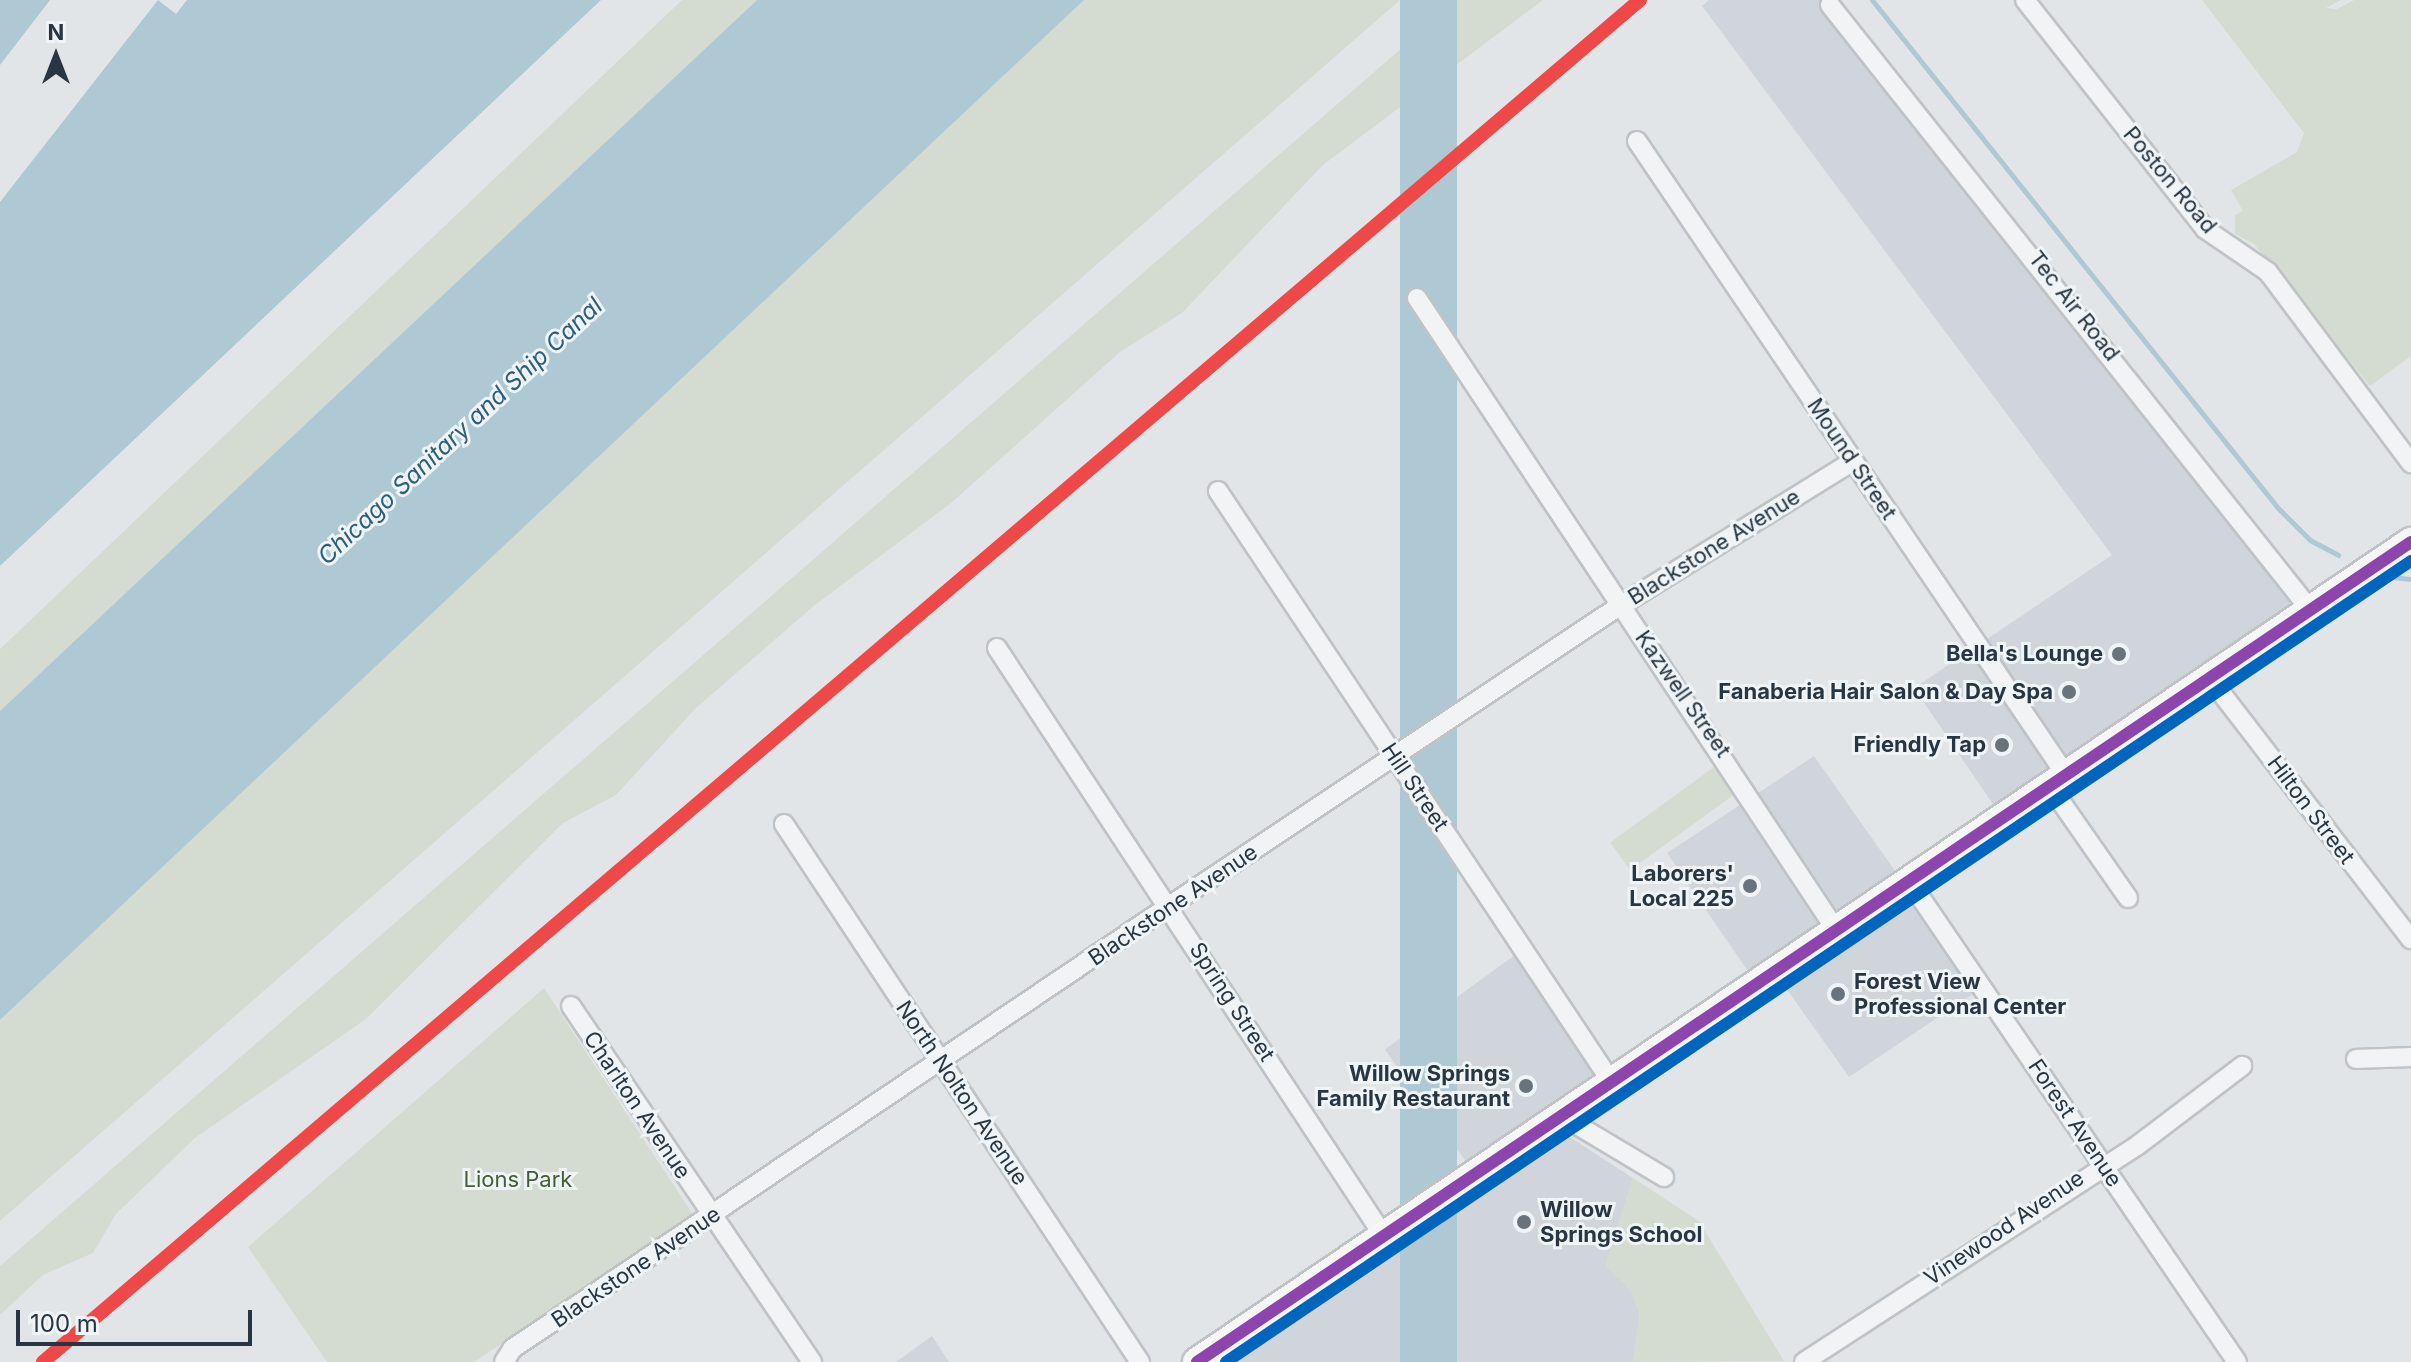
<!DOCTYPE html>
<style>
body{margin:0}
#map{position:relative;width:2411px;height:1362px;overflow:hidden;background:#e2e5e8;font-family:Inter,sans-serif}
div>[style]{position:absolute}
.built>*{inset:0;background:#cfd5db;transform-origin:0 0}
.green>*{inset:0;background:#d4dcd2;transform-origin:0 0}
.water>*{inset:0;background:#aec8d4;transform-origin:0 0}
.stream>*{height:5px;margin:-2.5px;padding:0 2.5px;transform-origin:2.5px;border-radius:2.5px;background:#aec8d4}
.roads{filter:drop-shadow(2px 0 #c0c3c6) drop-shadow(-2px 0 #c0c3c6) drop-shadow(0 2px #c0c3c6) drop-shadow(0 -2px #c0c3c6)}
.minor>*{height:18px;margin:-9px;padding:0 9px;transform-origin:9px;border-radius:9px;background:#f2f3f4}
.primary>*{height:28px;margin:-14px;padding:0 14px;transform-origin:14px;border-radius:14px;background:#f6f6f7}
.bus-1>*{height:12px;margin:-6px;padding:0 6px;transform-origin:6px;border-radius:6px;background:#8e44ad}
.bus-2>*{height:12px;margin:-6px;padding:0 6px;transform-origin:6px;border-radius:6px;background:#0065bd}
.rail-1>*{height:14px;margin:-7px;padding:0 7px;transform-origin:7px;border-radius:7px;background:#ee4848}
.dots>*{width:22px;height:22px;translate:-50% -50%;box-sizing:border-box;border:4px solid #eff4f7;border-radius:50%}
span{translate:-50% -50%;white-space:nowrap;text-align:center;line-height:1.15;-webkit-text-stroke:6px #eff4f7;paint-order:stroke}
.street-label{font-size:22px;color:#273642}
.poi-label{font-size:22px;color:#273642;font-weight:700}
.right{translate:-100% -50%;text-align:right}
.left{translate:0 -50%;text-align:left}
.park-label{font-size:22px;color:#445f33}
.water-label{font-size:24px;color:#2e5e79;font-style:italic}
.north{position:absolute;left:16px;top:16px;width:80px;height:80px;-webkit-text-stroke:6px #eff4f7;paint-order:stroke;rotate:0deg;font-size:22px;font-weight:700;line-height:32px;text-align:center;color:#273642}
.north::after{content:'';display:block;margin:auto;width:28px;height:36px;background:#273642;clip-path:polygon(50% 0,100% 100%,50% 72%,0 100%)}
.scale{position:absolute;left:16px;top:1310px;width:236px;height:36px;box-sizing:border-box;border:4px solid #273642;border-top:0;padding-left:10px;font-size:24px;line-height:28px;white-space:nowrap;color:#273642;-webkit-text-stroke:6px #eff4f7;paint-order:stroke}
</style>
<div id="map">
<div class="built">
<div style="clip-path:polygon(1709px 0,1821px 0,2309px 609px,2003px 819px,1914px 688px,2112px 555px,1702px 6px)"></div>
<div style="clip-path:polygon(1814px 756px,1979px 990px,1849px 1077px,1781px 981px,1756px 983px,1667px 853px)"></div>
<div style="left:1519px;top:952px;width:157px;height:166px;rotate:54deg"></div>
<div style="clip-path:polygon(1562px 1132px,1633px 1178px,1606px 1266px,1630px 1289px,1640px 1314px,1633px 1362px,1226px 1362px)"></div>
<div style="clip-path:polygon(932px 1336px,949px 1362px,896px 1362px)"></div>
</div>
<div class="green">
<div style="clip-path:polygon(682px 0,757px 0,0 711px,0 649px)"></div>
<div style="clip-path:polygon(1084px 0,1400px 0,0 1221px,0 1020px)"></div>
<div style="clip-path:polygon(1457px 0,1543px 0,1323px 165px,1182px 313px,1120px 352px,950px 504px,815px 605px,696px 708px,616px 795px,563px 823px,366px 1019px,195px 1138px,116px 1214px,93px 1253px,43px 1275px,0 1315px,0 1266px)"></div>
<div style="clip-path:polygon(2202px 0,2341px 0,2326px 8px,2337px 9px,2354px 0,2411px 0,2411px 356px,2370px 386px,2254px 244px,2235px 234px,2235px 215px,2243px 211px,2231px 190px,2297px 152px,2304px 133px)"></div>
<div style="left:1717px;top:765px;width:34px;height:132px;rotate:54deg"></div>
<div style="clip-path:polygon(544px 988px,694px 1216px,474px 1362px,327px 1362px,248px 1247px)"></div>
<div style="clip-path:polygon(1633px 1178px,1699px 1221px,1784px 1361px,1633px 1362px,1640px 1314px,1630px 1289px,1605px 1266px)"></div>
</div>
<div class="water">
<div style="clip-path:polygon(0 0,50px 0,0 65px)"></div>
<div style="clip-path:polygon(158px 0,176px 14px,187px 0,601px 0,0 566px,0 202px)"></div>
<div style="clip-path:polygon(757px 0,1084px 0,0 1020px,0 711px)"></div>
<div style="left:1400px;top:0;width:57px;height:1858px"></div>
</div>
<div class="stream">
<div style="left:1872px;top:0;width:650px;rotate:51.37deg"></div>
<div style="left:2278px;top:508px;width:45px;rotate:45deg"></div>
<div style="left:2310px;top:540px;width:32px;rotate:28deg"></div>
<div style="left:2383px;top:576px;width:28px;rotate:6deg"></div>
</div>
<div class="roads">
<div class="minor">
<div style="left:2025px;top:0;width:291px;rotate:51.8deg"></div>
<div style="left:2205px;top:229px;width:76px;rotate:34.3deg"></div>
<div style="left:2268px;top:272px;width:239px;rotate:53.2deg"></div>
<div style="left:1830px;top:5px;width:775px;rotate:51.55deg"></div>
<div style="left:1637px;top:141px;width:769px;rotate:55.92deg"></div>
<div style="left:1417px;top:298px;width:762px;rotate:56.46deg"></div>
<div style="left:1218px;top:491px;width:711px;rotate:56.35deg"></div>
<div style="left:997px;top:648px;width:706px;rotate:56.67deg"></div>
<div style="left:2212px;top:681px;width:326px;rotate:52.4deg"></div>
<div style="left:2052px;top:789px;width:133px;rotate:55.1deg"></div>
<div style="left:784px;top:824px;width:645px;rotate:56.51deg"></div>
<div style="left:1912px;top:885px;width:577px;rotate:55.73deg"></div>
<div style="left:571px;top:1006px;width:430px;rotate:55.9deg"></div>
<div style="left:2356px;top:1059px;width:55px;rotate:-2.1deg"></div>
<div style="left:1562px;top:1116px;width:119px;rotate:30.9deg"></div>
<div style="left:504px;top:1362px;width:15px;rotate:-58deg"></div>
<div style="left:512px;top:1349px;width:792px;rotate:-33.99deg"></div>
<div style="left:1169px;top:906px;width:543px;rotate:-33.66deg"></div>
<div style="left:1621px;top:605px;width:273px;rotate:-31.8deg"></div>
<div style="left:1804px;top:1362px;width:398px;rotate:-33deg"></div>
<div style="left:2138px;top:1145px;width:131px;rotate:-37.2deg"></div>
</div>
<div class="primary">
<div style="left:1197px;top:1362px;width:1465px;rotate:-34.04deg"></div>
</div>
</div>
<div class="bus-1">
<div style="left:1197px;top:1362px;width:1465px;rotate:-34.04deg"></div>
</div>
<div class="bus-2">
<div style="left:1226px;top:1362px;width:1430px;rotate:-34.06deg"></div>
</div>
<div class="rail-1">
<div style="left:43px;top:1362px;width:2099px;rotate:-40.46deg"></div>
</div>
<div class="dots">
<div style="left:2119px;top:654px;background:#68737c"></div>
<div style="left:2069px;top:692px;background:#68737c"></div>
<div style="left:2002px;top:745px;background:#68737c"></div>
<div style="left:1750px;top:886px;background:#68737c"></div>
<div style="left:1838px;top:994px;background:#68737c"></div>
<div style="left:1526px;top:1086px;background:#68737c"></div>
<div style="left:1524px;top:1222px;background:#68737c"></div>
</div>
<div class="street-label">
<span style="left:2170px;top:180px;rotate:50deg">Poston Road</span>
<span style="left:2074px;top:306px;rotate:52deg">Tec Air Road</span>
<span style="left:1852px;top:459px;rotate:56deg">Mound Street</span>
<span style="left:1714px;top:547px;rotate:-32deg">Blackstone Avenue</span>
<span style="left:1683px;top:694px;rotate:55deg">Kazwell Street</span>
<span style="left:1415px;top:787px;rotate:56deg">Hill Street</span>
<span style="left:2311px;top:810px;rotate:53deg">Hilton Street</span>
<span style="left:1173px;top:905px;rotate:-34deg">Blackstone Avenue</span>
<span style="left:1232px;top:1002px;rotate:57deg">Spring Street</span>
<span style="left:962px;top:1093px;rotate:56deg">North Nolton Avenue</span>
<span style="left:637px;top:1105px;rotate:56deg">Charlton Avenue</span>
<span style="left:2075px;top:1123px;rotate:56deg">Forest Avenue</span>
<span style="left:2004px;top:1228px;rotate:-34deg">Vinewood Avenue</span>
<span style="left:636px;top:1267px;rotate:-34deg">Blackstone Avenue</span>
</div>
<div class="poi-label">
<span class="right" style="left:2103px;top:654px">Bella's Lounge</span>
<span class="right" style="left:2053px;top:692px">Fanaberia Hair Salon &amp; Day Spa</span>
<span class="right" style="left:1986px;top:745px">Friendly Tap</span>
<span class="right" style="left:1734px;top:886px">Laborers'<br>Local 225</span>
<span class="left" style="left:1854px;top:994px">Forest View<br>Professional Center</span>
<span class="right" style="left:1510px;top:1086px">Willow Springs<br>Family Restaurant</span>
<span class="left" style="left:1540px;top:1222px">Willow<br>Springs School</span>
</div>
<div class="park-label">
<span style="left:518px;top:1180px">Lions Park</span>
</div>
<div class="water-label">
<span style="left:460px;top:431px;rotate:-43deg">Chicago Sanitary and Ship Canal</span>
</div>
<div class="north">N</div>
<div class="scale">100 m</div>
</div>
